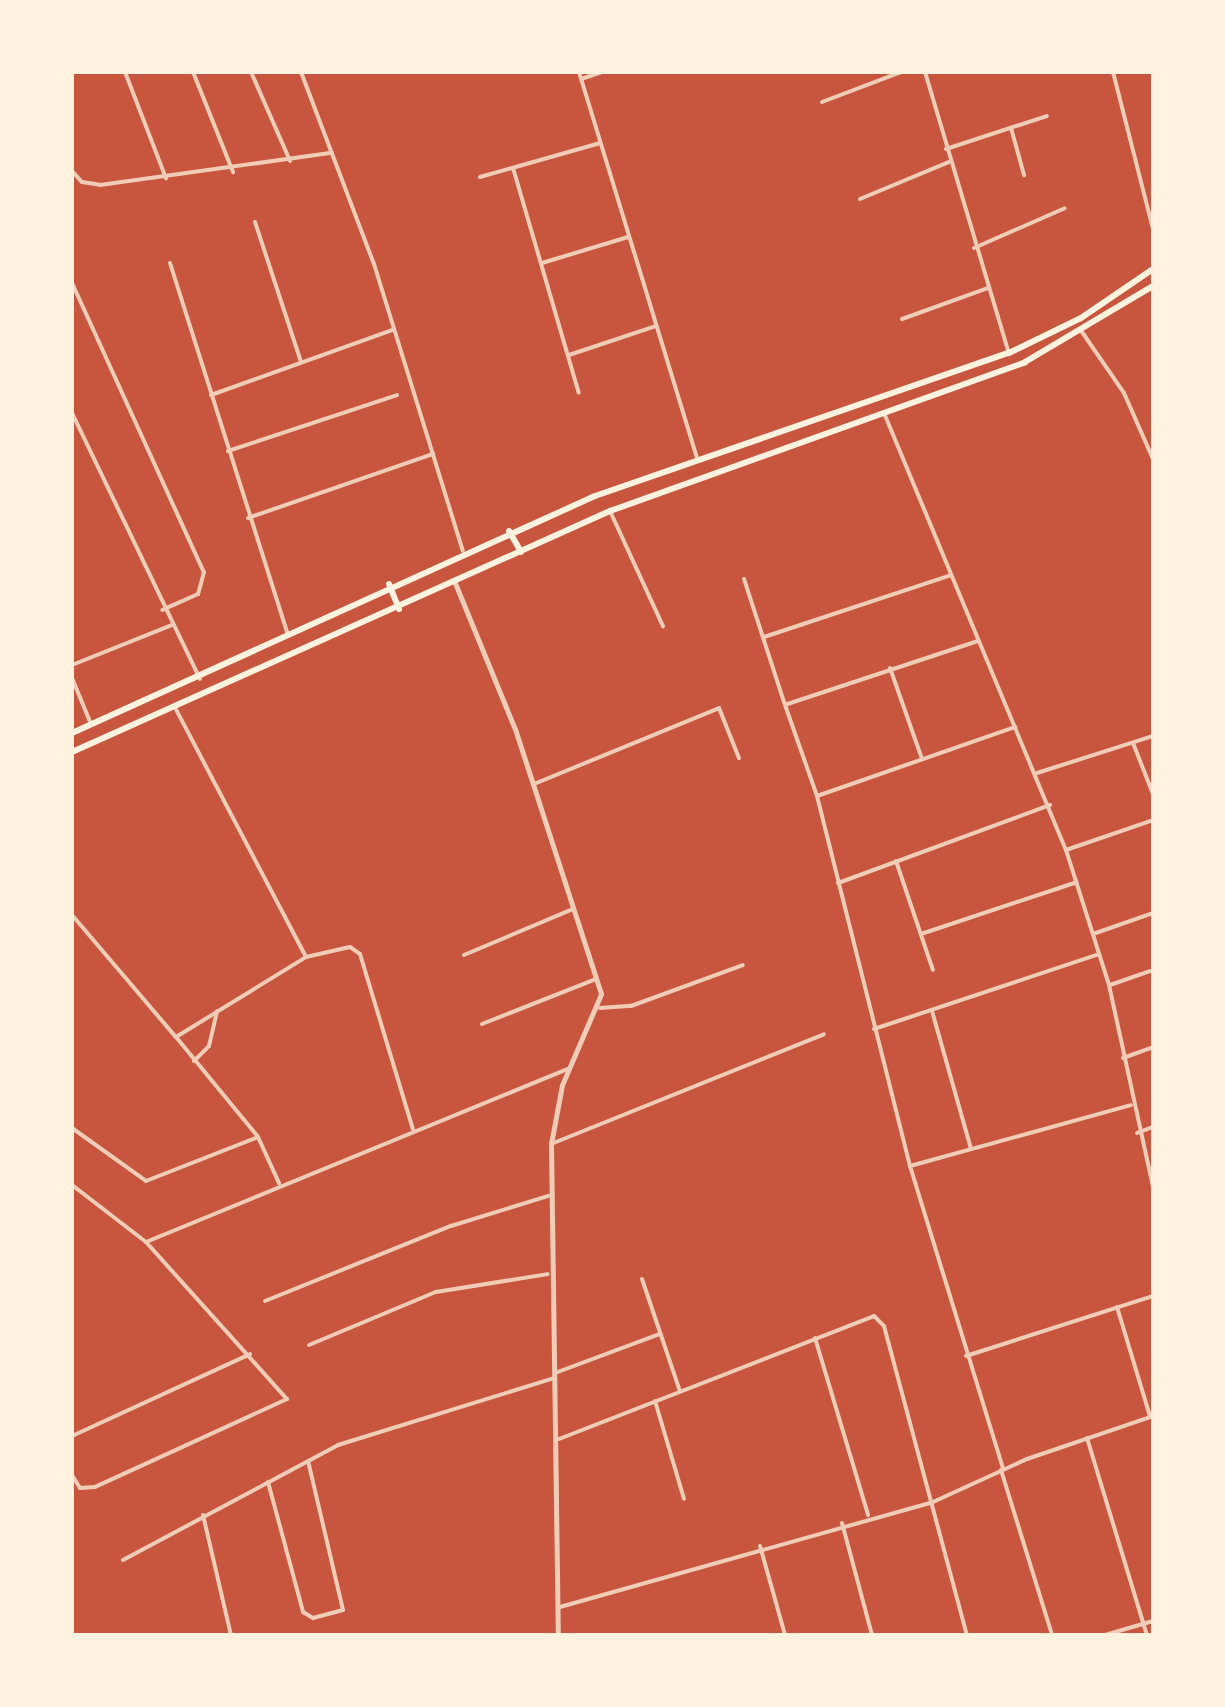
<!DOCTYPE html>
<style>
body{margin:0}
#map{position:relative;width:1225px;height:1707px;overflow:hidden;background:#c8553d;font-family:"Exo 2",sans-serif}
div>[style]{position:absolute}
.minor>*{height:4px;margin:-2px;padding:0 2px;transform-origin:2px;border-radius:2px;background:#f1ccb7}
.tertiary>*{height:5px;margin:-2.5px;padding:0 2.5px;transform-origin:2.5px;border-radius:2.5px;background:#f1ccb7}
.primary>*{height:6px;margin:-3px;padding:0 3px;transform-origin:3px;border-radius:3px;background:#fff3e0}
span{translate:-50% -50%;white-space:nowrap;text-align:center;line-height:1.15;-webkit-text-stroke:8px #fff3e0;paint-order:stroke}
.frame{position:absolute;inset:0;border:74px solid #fff3e0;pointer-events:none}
</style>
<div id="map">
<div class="minor">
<div style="left:125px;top:72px;width:114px;rotate:68.9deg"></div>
<div style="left:193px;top:72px;width:108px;rotate:68.2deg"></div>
<div style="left:251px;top:72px;width:97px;rotate:66.3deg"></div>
<div style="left:301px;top:72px;width:205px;rotate:69.2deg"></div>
<div style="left:374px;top:264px;width:300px;rotate:72.8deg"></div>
<div style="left:579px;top:72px;width:404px;rotate:73deg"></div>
<div style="left:925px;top:72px;width:293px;rotate:73.4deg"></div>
<div style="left:1113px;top:72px;width:162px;rotate:75.7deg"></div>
<div style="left:581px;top:79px;width:22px;rotate:-18deg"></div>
<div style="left:822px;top:102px;width:85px;rotate:-20.8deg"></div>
<div style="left:1011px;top:128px;width:49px;rotate:74.5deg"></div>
<div style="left:946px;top:149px;width:106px;rotate:-18.1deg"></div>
<div style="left:513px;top:168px;width:234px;rotate:73.7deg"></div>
<div style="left:72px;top:171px;width:15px;rotate:48deg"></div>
<div style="left:82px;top:182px;width:18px;rotate:9deg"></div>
<div style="left:100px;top:185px;width:234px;rotate:-7.9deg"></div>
<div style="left:480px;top:177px;width:125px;rotate:-15.8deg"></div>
<div style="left:860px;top:199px;width:96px;rotate:-22.6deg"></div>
<div style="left:255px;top:222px;width:147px;rotate:71.8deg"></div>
<div style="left:974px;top:248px;width:99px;rotate:-23.7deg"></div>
<div style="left:170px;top:263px;width:389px;rotate:72.4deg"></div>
<div style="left:542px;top:263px;width:90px;rotate:-16.8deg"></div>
<div style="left:72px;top:283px;width:318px;rotate:65.5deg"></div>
<div style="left:204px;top:572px;width:23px;rotate:105deg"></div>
<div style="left:198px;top:594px;width:39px;rotate:156deg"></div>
<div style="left:902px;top:319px;width:91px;rotate:-19.8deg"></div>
<div style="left:1082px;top:332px;width:74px;rotate:55.5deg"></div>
<div style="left:1124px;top:393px;width:72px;rotate:66.3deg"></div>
<div style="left:569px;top:355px;width:92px;rotate:-18.4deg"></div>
<div style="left:211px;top:395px;width:193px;rotate:-19.7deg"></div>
<div style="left:72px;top:413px;width:295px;rotate:64.3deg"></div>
<div style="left:884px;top:413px;width:473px;rotate:67.4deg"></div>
<div style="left:1066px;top:850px;width:142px;rotate:72.3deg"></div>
<div style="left:1109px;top:985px;width:207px;rotate:77.7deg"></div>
<div style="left:228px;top:451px;width:178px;rotate:-18.3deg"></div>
<div style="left:610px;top:511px;width:127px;rotate:65.3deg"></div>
<div style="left:248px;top:518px;width:196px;rotate:-19.1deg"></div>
<div style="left:744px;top:579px;width:133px;rotate:72deg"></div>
<div style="left:764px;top:637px;width:197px;rotate:-18.3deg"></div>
<div style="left:978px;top:641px;width:203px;rotate:161.7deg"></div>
<div style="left:785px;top:705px;width:96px;rotate:70.6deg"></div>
<div style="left:817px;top:796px;width:382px;rotate:75.9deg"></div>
<div style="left:910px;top:1166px;width:317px;rotate:72.9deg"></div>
<div style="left:72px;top:665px;width:108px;rotate:-21.8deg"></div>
<div style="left:890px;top:668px;width:96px;rotate:70.6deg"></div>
<div style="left:72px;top:678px;width:50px;rotate:67.6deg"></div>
<div style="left:1133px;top:743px;width:55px;rotate:68.6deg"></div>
<div style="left:1037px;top:773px;width:122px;rotate:-17.7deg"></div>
<div style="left:534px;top:784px;width:200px;rotate:-22.3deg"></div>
<div style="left:719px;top:708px;width:54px;rotate:68.2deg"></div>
<div style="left:817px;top:796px;width:210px;rotate:-19.2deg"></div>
<div style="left:1066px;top:850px;width:92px;rotate:-19deg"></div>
<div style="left:896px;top:861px;width:115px;rotate:71.3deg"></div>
<div style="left:838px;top:883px;width:226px;rotate:-20.2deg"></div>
<div style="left:72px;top:915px;width:160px;rotate:49.6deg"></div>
<div style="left:176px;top:1037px;width:153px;rotate:-31.6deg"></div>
<div style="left:306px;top:957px;width:280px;rotate:-117.7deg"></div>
<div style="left:921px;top:934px;width:164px;rotate:-18.4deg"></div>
<div style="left:1093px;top:934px;width:64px;rotate:-19.3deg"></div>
<div style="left:464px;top:955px;width:118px;rotate:-22.9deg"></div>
<div style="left:306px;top:957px;width:45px;rotate:-12.8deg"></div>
<div style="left:350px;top:947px;width:12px;rotate:35deg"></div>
<div style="left:360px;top:954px;width:183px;rotate:73.2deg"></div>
<div style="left:1110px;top:985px;width:46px;rotate:-19.2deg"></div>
<div style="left:600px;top:1008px;width:31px;rotate:-4deg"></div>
<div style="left:631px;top:1006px;width:119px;rotate:-20.1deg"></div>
<div style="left:932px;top:1011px;width:143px;rotate:74.2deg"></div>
<div style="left:482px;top:1024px;width:123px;rotate:-21.5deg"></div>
<div style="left:874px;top:1029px;width:237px;rotate:-18.4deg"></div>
<div style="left:176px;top:1037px;width:129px;rotate:50.6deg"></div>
<div style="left:258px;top:1137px;width:51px;rotate:65.5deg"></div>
<div style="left:1123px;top:1058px;width:32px;rotate:-20deg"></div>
<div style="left:194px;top:1061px;width:21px;rotate:-45deg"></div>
<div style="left:209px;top:1046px;width:36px;rotate:-77deg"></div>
<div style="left:72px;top:1128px;width:91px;rotate:35.6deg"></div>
<div style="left:146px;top:1181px;width:120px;rotate:-21.4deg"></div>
<div style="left:1137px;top:1133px;width:17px;rotate:-21deg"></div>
<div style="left:551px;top:1144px;width:294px;rotate:-21.9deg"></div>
<div style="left:910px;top:1166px;width:229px;rotate:-15.4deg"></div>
<div style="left:72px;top:1185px;width:93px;rotate:37.6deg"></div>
<div style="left:146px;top:1242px;width:211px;rotate:48.1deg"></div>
<div style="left:287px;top:1399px;width:211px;rotate:155.4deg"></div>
<div style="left:95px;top:1487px;width:15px;rotate:176deg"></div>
<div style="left:80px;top:1488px;width:15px;rotate:-122deg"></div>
<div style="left:146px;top:1242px;width:456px;rotate:-22.3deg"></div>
<div style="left:642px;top:1279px;width:118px;rotate:71.3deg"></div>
<div style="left:265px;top:1301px;width:201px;rotate:-22deg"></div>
<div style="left:451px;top:1226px;width:102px;rotate:-17.2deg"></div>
<div style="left:1117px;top:1307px;width:114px;rotate:73.2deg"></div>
<div style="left:815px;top:1338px;width:185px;rotate:73.3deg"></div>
<div style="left:309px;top:1345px;width:138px;rotate:-22.7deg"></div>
<div style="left:436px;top:1292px;width:113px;rotate:-9.1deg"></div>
<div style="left:966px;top:1356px;width:196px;rotate:-17.8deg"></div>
<div style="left:555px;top:1373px;width:112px;rotate:-20.4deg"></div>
<div style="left:655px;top:1401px;width:102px;rotate:73.5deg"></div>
<div style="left:72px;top:1436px;width:196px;rotate:-24.7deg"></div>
<div style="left:1087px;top:1438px;width:206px;rotate:73.1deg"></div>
<div style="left:559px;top:1439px;width:338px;rotate:-21.3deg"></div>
<div style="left:874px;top:1316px;width:14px;rotate:45deg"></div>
<div style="left:884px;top:1326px;width:320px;rotate:75deg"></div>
<div style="left:1001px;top:1470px;width:173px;rotate:72.8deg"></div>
<div style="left:268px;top:1482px;width:135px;rotate:74.9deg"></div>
<div style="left:303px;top:1612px;width:12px;rotate:31deg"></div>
<div style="left:313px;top:1618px;width:31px;rotate:-15deg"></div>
<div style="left:343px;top:1610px;width:153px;rotate:-103.2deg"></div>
<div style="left:203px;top:1515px;width:123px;rotate:76.9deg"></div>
<div style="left:842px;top:1523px;width:116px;rotate:75deg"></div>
<div style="left:760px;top:1546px;width:92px;rotate:74.3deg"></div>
<div style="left:123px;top:1560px;width:244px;rotate:-28.1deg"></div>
<div style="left:338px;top:1445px;width:226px;rotate:-17.2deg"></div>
<div style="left:560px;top:1607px;width:387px;rotate:-15.7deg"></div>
<div style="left:933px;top:1502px;width:103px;rotate:-24.6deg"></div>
<div style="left:1027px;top:1459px;width:133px;rotate:-18.8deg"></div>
<div style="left:1105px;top:1635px;width:50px;rotate:-16.3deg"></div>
</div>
<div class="tertiary">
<div style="left:455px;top:583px;width:161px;rotate:67.7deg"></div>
<div style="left:516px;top:732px;width:275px;rotate:72deg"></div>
<div style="left:601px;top:994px;width:99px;rotate:113.2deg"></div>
<div style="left:562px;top:1085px;width:60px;rotate:100.6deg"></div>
<div style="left:551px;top:1144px;width:491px;rotate:89.2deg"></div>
</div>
<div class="primary">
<div style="left:509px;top:531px;width:24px;rotate:60deg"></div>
<div style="left:389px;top:584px;width:27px;rotate:68deg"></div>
<div style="left:72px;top:733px;width:574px;rotate:-24.38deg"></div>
<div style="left:595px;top:496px;width:438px;rotate:-19.1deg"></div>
<div style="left:1009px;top:353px;width:80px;rotate:-25.9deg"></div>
<div style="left:1081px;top:318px;width:87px;rotate:-34.2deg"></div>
<div style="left:72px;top:752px;width:590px;rotate:-24.13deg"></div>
<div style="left:610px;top:511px;width:441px;rotate:-19.7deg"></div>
<div style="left:1025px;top:362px;width:149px;rotate:-30.7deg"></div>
</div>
<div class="frame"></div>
</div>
